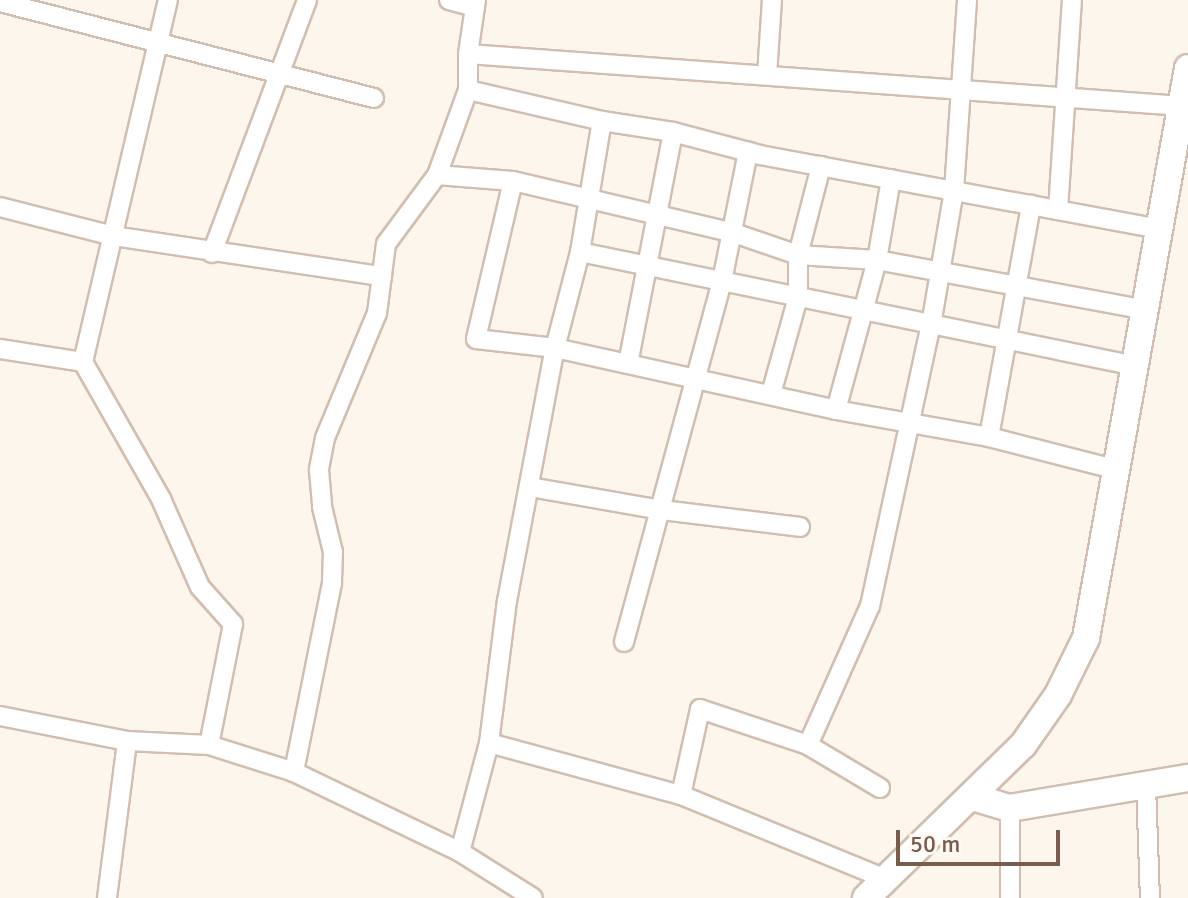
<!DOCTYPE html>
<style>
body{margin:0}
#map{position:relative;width:1188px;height:898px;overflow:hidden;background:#fdf6ec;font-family:Signika,sans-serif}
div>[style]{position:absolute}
.roads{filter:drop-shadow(2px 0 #d1beb0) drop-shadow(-2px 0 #d1beb0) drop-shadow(0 2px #d1beb0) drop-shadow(0 -2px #d1beb0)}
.street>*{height:18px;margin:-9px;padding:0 9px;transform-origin:9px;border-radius:9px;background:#fff}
.secondary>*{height:26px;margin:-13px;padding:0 13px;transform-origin:13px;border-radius:13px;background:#fff}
span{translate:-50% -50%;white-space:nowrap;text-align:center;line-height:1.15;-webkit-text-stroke:7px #fffaf3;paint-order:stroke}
.scale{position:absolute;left:896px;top:830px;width:164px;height:36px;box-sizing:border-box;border:4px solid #7a5c4d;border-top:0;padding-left:10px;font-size:24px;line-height:28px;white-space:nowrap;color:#7a5c4d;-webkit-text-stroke:6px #fffaf3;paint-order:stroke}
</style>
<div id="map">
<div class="roads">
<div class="street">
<div style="left:449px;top:0;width:27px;rotate:15deg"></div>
<div style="left:476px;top:0;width:55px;rotate:98.4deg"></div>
<div style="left:468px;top:54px;width:36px;rotate:90deg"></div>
<div style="left:468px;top:90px;width:90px;rotate:110deg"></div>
<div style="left:437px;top:175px;width:86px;rotate:126.5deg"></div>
<div style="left:386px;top:244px;width:70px;rotate:97.4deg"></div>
<div style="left:377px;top:313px;width:135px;rotate:112.6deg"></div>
<div style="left:325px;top:438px;width:33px;rotate:101deg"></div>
<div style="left:319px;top:470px;width:37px;rotate:85deg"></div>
<div style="left:322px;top:507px;width:46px;rotate:76.3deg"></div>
<div style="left:333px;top:552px;width:31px;rotate:92deg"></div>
<div style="left:332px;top:583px;width:193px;rotate:101.4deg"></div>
<div style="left:294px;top:772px;width:184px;rotate:25.7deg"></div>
<div style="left:460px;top:852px;width:86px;rotate:32.2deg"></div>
<div style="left:0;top:2px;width:386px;rotate:14.4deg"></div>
<div style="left:468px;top:54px;width:716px;rotate:4.17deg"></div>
<div style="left:767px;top:75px;width:75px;rotate:-86.2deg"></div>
<div style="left:468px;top:90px;width:138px;rotate:13deg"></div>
<div style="left:602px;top:121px;width:72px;rotate:8.8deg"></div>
<div style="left:673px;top:132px;width:90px;rotate:14.8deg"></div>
<div style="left:760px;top:155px;width:407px;rotate:10.5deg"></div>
<div style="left:437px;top:175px;width:76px;rotate:4.5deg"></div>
<div style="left:513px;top:181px;width:224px;rotate:13.2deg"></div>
<div style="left:731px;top:232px;width:71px;rotate:18.9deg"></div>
<div style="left:798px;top:255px;width:79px;rotate:3.6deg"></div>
<div style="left:877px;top:260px;width:274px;rotate:10.5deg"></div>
<div style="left:513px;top:181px;width:162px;rotate:103.2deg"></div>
<div style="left:476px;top:339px;width:80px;rotate:6.5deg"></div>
<div style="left:555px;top:348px;width:288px;rotate:12.4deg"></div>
<div style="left:836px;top:410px;width:155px;rotate:10deg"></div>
<div style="left:989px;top:437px;width:129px;rotate:14.4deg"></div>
<div style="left:0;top:207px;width:117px;rotate:14.4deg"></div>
<div style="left:113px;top:236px;width:272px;rotate:8.5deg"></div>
<div style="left:1058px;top:210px;width:210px;rotate:-86.2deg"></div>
<div style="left:580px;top:252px;width:568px;rotate:11.59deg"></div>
<div style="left:212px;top:253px;width:270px;rotate:-69.4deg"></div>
<div style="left:0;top:349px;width:84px;rotate:8.9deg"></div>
<div style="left:83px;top:362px;width:372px;rotate:-76.8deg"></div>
<div style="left:83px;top:362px;width:158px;rotate:60.3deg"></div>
<div style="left:161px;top:499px;width:96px;rotate:66.1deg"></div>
<div style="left:200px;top:587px;width:50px;rotate:48.3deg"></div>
<div style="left:233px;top:624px;width:123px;rotate:101.2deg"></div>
<div style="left:628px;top:364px;width:236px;rotate:-79deg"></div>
<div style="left:771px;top:394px;width:101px;rotate:-74.4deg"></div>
<div style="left:798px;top:297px;width:42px;rotate:-90deg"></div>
<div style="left:798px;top:255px;width:92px;rotate:-75.5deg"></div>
<div style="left:836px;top:410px;width:156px;rotate:-74.7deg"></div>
<div style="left:877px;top:260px;width:82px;rotate:-80.2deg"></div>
<div style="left:989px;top:437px;width:236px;rotate:-79.7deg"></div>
<div style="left:530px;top:487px;width:134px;rotate:9.9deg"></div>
<div style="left:662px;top:510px;width:139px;rotate:7deg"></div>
<div style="left:624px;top:642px;width:374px;rotate:-74.8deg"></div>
<div style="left:722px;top:281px;width:132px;rotate:-78.6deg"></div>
<div style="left:0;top:716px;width:129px;rotate:11.1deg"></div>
<div style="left:127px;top:741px;width:82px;rotate:2.8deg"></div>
<div style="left:209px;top:745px;width:89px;rotate:17.6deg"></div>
<div style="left:489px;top:743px;width:199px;rotate:15.2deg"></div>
<div style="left:681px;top:795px;width:222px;rotate:22.3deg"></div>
<div style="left:1146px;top:785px;width:113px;rotate:88deg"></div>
<div style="left:880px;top:788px;width:84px;rotate:-149.2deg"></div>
<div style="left:808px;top:745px;width:152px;rotate:-66deg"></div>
<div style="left:870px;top:606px;width:288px;rotate:-77.8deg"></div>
<div style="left:931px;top:325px;width:136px;rotate:-80.3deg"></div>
<div style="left:954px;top:191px;width:191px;rotate:-86.1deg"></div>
<div style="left:681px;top:795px;width:88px;rotate:-77.5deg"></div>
<div style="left:700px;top:709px;width:114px;rotate:18.4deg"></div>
<div style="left:460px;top:852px;width:113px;rotate:-75.1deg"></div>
<div style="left:489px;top:743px;width:143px;rotate:-82.8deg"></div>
<div style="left:507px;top:601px;width:258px;rotate:-79.3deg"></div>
<div style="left:555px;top:348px;width:99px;rotate:-75.4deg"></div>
<div style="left:580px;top:252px;width:133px;rotate:-80.5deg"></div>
<div style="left:107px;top:898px;width:158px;rotate:-82.7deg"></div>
<div style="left:1010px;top:898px;width:90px;rotate:-90deg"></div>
</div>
<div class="secondary">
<div style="left:973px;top:797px;width:39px;rotate:17deg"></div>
<div style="left:1010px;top:808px;width:181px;rotate:-9.6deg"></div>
<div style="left:866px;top:898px;width:219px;rotate:-44.3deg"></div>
<div style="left:1023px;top:745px;width:61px;rotate:-55deg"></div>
<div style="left:1058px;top:695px;width:64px;rotate:-63.8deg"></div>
<div style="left:1086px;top:638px;width:579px;rotate:-79.85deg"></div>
</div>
</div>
<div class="scale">50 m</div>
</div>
